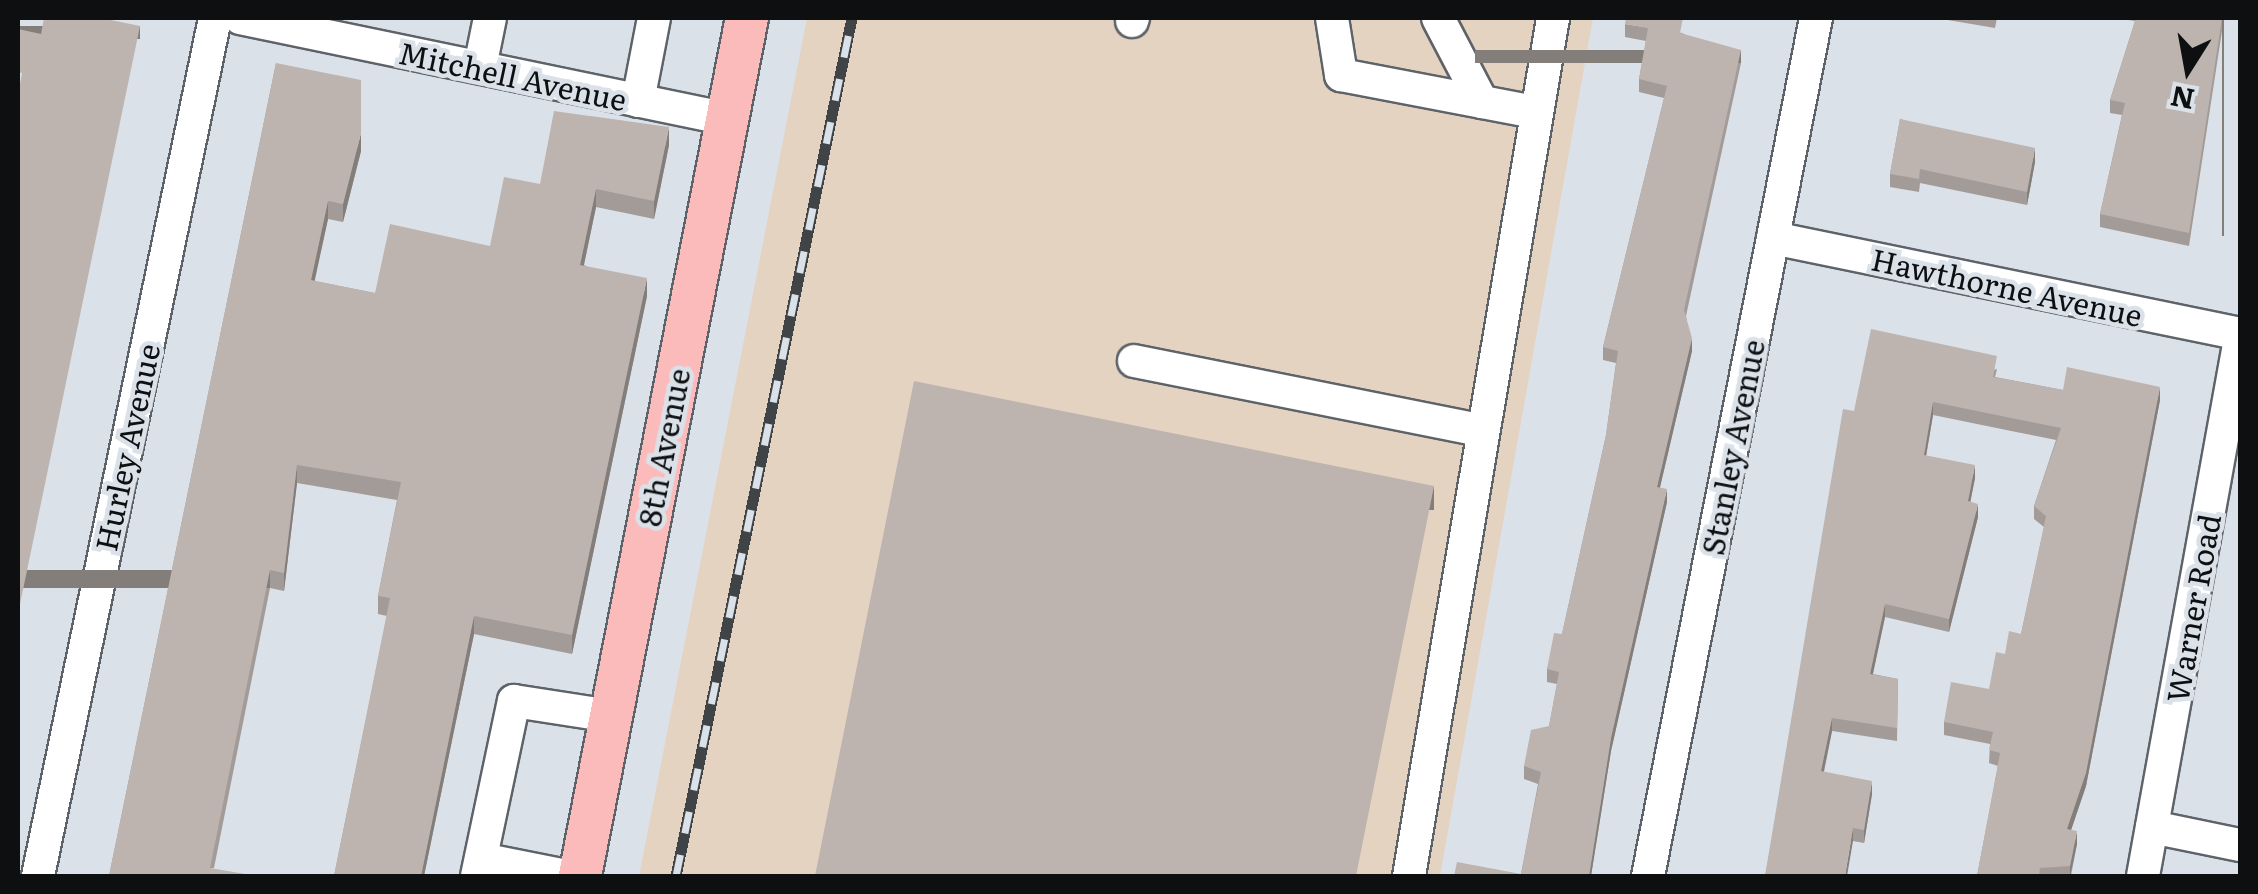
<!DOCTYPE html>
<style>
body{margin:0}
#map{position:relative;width:2258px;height:894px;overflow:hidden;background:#dbe1e8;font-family:Literata,serif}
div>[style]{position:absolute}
.industrial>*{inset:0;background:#e5d3c2}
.roads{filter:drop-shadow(2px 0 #5e6369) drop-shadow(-2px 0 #5e6369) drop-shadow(0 2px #5e6369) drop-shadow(0 -2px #5e6369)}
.minor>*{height:32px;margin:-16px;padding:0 16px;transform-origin:16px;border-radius:16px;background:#fff}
.major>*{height:42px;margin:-21px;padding:0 21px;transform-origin:21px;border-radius:21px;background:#fcbbbb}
.rail>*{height:11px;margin-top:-5.5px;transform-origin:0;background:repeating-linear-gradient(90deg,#dbe1e8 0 22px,#414447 0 44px);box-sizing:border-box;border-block:2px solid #414447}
.wall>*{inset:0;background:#a39b97}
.shaded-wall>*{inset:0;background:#847e7b;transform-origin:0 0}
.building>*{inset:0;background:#bdb4b0}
span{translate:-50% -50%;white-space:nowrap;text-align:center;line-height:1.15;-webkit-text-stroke:9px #dbe1e8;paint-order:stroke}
.street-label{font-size:30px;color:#0d0f11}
.frame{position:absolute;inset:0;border:20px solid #0d0f11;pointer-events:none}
.north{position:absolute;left:2138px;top:20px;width:100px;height:100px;-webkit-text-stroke:8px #dbe1e8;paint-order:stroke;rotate:191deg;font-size:28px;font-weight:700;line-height:40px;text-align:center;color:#0d0f11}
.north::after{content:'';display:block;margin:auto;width:35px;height:45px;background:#0d0f11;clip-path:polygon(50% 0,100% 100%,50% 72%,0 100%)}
</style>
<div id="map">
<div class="industrial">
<div style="clip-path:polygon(807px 18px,1593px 18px,1440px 876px,639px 876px)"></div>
</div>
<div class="roads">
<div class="minor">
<div style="left:240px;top:18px;width:497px;rotate:11.7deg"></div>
<div style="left:1332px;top:18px;width:58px;rotate:81deg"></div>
<div style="left:1341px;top:75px;width:197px;rotate:10.8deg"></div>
<div style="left:1438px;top:18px;width:95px;rotate:62.4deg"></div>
<div style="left:1132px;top:21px;width:3px;rotate:-72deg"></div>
<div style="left:480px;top:67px;width:50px;rotate:-78.5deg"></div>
<div style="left:638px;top:101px;width:85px;rotate:-79.1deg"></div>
<div style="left:1773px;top:238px;width:477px;rotate:11.6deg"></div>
<div style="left:1134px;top:361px;width:356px;rotate:11.3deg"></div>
<div style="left:2152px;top:827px;width:90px;rotate:11.6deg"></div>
<div style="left:481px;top:859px;width:87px;rotate:11.3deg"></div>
<div style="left:38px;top:876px;width:876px;rotate:-78.34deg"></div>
<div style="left:477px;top:876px;width:179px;rotate:-78.1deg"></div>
<div style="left:514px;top:701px;width:98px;rotate:8.8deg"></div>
<div style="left:1409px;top:876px;width:870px;rotate:-80.47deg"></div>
<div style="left:1648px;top:876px;width:874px;rotate:-78.92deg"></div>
<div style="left:2143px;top:876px;width:546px;rotate:-79.76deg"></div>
</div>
<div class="major">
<div style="left:580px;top:876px;width:874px;rotate:-78.99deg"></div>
</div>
</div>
<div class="rail">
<div style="left:676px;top:876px;width:876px;rotate:-78.41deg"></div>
</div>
<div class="wall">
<div style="clip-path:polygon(1936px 18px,1997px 18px,1995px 28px)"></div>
<div style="clip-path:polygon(2115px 18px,2224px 18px,2189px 246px,2100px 227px,2100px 214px,2122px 115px,2110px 113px,2110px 100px,2135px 21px)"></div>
<div style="clip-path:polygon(1625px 24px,1682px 33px,1741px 63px,1686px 316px,1692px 351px,1660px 487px,1667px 502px,1611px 751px,1591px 876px,1454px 876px,1521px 874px,1538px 784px,1524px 779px,1524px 766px,1549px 726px,1557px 684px,1547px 682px,1547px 669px,1562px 634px,1606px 435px,1616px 363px,1603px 360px,1603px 347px,1664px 98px,1639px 92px,1639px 79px,1646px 41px,1625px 37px)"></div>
<div style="clip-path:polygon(276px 63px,361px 151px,343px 222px,328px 219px,314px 281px,375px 293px,490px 246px,540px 184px,669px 145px,654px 219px,596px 207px,584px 265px,647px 296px,572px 654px,474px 634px,424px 876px,334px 876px,387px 616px,378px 614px,378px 596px,397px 500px,297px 483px,284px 591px,270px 588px,214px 868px,109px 876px)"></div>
<div style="clip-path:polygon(1900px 119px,2035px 162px,2027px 205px,1920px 183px,1919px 192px,1890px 187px,1890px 174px)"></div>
<div style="clip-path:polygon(1997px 369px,1995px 377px,2063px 390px,2160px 400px,2086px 786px,2071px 830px,2077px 844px,2071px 876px,1977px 876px,1998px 766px,1989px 763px,1990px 744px,1944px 735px,1944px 722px,1989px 689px,2005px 654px,2021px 634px,2044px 527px,2034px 519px,2034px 506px,2056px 440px,1933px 415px,1926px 456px,1975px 478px,1970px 502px,1978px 517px,1949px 632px,1885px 617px,1873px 674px,1898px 679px,1897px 741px,1832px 731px,1824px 772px,1872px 794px,1864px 843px,1853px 841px,1765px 876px,1854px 411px)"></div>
</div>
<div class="shaded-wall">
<div style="left:2222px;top:18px;width:2px;height:218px"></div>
<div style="left:140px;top:26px;width:13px;height:601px;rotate:90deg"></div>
<div style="left:1741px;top:50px;width:13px;height:266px;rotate:90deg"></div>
<div style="clip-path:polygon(669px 127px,669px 145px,654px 219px,654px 201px)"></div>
<div style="clip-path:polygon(361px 133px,361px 151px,343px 222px,343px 204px)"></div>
<div style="clip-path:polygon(2035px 148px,2035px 162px,2027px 205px,2027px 192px)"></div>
<div style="clip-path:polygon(596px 189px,596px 207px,580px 283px,580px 265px)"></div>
<div style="clip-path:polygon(328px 201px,328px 219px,311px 298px,311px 280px)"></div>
<div style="clip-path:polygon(647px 278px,647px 296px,572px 654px,572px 635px)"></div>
<div style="clip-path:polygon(1692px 338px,1692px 351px,1657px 500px,1657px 487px)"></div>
<div style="clip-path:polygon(2160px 387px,2160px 400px,2086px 786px,2067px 842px,2067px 829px)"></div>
<div style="clip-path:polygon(1933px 402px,1933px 415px,1924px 468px,1924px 455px)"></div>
<div style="clip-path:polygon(297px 465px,297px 483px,284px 591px,284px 573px)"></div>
<div style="clip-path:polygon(1975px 465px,1975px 478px,1968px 514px,1968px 501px)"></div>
<div style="left:1434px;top:486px;width:24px;height:398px;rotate:90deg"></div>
<div style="clip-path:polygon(1667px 489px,1667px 502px,1611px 751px,1591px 876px,1589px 876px,1611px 738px)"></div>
<div style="clip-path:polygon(1978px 504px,1978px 517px,1949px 632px,1949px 619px)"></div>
<div style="left:270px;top:570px;width:18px;height:304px;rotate:90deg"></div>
<div style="clip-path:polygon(1885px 604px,1885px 617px,1870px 687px,1870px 674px)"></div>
<div style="clip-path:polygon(474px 616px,474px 634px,424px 876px,421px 876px)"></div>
<div style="clip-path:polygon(1832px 718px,1832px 731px,1821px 784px,1821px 771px)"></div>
<div style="clip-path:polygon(1872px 781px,1872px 794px,1864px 843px,1864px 830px)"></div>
<div style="clip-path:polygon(1853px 828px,1853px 841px,1847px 876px,1845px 876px)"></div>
<div style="clip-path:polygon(2077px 831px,2077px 844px,2070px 876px,2070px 866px)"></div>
</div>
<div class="building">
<div style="clip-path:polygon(44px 18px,101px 18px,140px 26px,18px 614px,18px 95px,22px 73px,18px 72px,18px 29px,41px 34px)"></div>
<div style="clip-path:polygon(1626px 18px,1683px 18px,1680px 33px,1741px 50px,1684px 310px,1692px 338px,1657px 487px,1667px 489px,1611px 738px,1589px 876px,1454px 876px,1457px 862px,1521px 874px,1541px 772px,1524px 766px,1531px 730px,1549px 726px,1559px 672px,1547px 669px,1554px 633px,1562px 634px,1606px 435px,1618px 351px,1603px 347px,1667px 86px,1639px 79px,1648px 28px,1625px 24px)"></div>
<div style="clip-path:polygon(2136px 18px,2222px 18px,2189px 233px,2100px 214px,2125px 103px,2110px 100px)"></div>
<div style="clip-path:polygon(276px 63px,361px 80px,361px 133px,343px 204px,328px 201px,311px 280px,375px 293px,390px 224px,490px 246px,504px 177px,540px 184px,554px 111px,669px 127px,654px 201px,596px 189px,580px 265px,647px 278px,572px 635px,474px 616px,421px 876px,334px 876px,390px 598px,378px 596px,401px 482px,297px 465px,284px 573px,270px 570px,210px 868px,257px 876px,109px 876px)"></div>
<div style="clip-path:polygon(1900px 119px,2035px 148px,2027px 192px,1920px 169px,1919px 179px,1890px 174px)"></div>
<div style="clip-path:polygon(1871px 329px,1997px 356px,1993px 377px,2063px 390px,2067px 367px,2160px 387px,2086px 773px,2067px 829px,2077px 831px,2070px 866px,2040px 868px,2039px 876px,1977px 876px,2000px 753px,1989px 750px,1993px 732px,1944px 722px,1951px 682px,1989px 689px,1996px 652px,2005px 654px,2009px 631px,2021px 634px,2046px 516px,2034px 506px,2061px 428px,1933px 402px,1924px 455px,1975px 465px,1968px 501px,1978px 504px,1949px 619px,1885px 604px,1870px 674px,1898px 679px,1897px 728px,1832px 718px,1821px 771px,1872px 781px,1864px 830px,1853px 828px,1845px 876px,1765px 876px,1843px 409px,1854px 411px)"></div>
<div style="clip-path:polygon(914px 381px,1434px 486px,1356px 876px,815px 876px)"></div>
</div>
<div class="street-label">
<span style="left:513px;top:75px;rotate:12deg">Mitchell Avenue</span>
<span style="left:2007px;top:286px;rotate:12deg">Hawthorne Avenue</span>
<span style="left:126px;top:447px;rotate:-78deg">Hurley Avenue</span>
<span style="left:663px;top:447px;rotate:-79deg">8th Avenue</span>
<span style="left:1732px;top:447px;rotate:-79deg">Stanley Avenue</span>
<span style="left:2192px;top:608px;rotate:-80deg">Warner Road</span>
</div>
<div class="frame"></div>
<div class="north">N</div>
</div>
